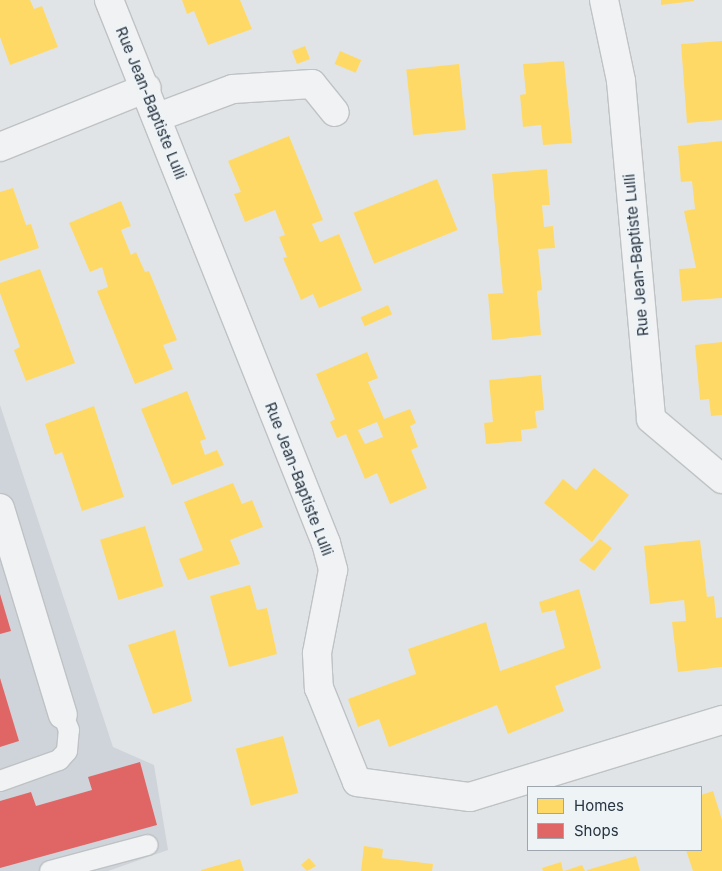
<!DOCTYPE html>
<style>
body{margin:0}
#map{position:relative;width:722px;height:871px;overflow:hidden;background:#e1e4e6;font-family:Inter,sans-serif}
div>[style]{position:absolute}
.built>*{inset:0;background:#ced4da}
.homes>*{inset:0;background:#ffd966;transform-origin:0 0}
.shops>*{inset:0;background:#e06666}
.roads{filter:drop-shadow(1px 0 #bfc2c4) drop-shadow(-1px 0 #bfc2c4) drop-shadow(0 1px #bfc2c4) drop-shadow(0 -1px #bfc2c4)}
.lane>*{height:20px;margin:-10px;padding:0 10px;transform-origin:10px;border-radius:10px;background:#f0f2f3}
.street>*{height:28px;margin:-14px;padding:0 14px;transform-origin:14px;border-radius:14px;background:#f0f2f3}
span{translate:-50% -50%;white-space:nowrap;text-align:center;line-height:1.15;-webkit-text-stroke:5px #eef3f6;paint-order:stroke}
.street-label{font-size:15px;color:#263341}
.legend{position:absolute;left:527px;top:786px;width:175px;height:65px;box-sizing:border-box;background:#eef3f6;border:1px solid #9ea6ae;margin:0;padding:6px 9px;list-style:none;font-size:15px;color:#263341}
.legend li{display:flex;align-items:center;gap:10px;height:25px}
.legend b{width:25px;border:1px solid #9ea6ae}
</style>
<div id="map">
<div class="built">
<div style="clip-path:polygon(0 405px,113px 747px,154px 765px,168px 850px,108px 871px,0 871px)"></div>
</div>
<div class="homes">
<div style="clip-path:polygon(0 0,30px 0,34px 9px,42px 6px,58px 47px,10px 65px,0 37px)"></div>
<div style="clip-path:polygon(182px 0,240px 0,252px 29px,208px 45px,194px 11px,187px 14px)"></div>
<div style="clip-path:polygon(661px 0,694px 0,694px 1px,661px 5px)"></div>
<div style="clip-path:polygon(722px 41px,722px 120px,687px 123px,681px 44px)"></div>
<div style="left:305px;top:46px;width:14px;height:14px;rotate:69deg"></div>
<div style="left:340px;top:51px;width:23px;height:14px;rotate:23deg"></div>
<div style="clip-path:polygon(564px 61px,572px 143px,543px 145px,541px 125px,523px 127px,520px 95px,526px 94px,523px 64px)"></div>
<div style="left:459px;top:64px;width:66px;height:53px;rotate:84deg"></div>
<div style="clip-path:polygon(289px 136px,323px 220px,312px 224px,320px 242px,339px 234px,362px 290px,319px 308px,313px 294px,301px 300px,283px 258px,287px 257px,279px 237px,285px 235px,275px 210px,245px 222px,234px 194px,241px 192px,228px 161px)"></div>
<div style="clip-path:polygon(722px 141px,722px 298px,682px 301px,679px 269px,696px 268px,684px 211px,695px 209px,692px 181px,681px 182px,678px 146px)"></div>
<div style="clip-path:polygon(547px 169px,550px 205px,542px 205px,544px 227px,553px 226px,555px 248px,538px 249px,542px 290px,537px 291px,541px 335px,492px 340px,488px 294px,503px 293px,492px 174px)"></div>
<div style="left:437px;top:179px;width:55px;height:90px;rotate:68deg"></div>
<div style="clip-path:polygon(13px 188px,26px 225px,31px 224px,39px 248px,0 261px,0 192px)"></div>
<div style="clip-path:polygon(121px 201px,131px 226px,121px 230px,131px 255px,136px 252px,145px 272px,149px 271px,177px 340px,163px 345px,173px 369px,135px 384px,97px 291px,108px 287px,102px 267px,90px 272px,69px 223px)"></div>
<div style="clip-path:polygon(40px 269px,75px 363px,26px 381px,14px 350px,20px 347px,0 293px,0 283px)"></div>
<div style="left:388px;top:305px;width:10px;height:30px;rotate:66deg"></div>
<div style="clip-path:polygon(722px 342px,722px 415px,711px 416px,709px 399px,700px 400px,695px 345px)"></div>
<div style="clip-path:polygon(evenodd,367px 352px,378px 378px,368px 382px,384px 419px,410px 409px,416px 423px,410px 426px,418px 447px,411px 450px,427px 488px,390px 504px,377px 473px,365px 479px,346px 434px,337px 438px,330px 422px,335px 419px,316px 374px,367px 352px,377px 422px,383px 437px,365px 444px,358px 430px,377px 422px)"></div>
<div style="clip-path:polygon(541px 375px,544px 410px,535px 411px,537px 428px,521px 430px,522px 441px,486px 444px,484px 423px,493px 422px,489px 380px)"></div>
<div style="clip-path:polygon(187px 391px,206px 439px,200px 441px,205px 455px,217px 450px,224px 465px,172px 485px,141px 409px)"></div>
<div style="clip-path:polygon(94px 406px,124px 497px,82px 511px,62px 452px,55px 455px,45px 424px)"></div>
<div style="clip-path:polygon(594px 468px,629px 495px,592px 542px,544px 503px,563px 479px,576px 490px)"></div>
<div style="clip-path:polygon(233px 483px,242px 504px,252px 500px,263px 527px,230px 540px,240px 564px,188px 580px,179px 559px,203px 550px,184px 502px)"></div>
<div style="left:145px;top:526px;width:63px;height:47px;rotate:73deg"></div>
<div style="clip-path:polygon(600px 539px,612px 548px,594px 571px,579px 560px)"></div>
<div style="clip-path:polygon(700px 540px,707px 597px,714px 596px,716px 618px,722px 617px,722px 667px,678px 672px,672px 622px,686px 621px,684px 600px,650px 604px,644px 546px)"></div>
<div style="clip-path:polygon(250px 585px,257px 610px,267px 608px,277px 654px,229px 667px,210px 596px)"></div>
<div style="clip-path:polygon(579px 589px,601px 668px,555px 686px,564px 711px,508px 734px,497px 705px,389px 747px,379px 719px,358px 727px,348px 699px,416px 674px,408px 649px,486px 622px,500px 671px,565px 648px,555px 610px,542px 613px,539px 602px)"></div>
<div style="clip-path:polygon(175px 630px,192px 701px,153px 714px,128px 645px)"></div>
<div style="left:283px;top:736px;width:59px;height:49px;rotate:75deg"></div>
<div style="clip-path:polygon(713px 791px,722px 820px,722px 871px,693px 871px,686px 850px,701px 850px,701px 795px)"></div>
<div style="clip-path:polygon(364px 846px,383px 849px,382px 858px,433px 864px,432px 871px,361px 871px)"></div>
<div style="clip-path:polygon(636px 856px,640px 871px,587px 871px,587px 870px)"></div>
<div style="clip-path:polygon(309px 858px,316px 866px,307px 871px,301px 865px)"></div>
<div style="clip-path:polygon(240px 859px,244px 871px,201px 871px,201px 870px)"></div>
<div style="clip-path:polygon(561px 862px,563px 871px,543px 871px,542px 868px)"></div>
<div style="clip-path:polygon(582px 865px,585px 871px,564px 871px)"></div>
</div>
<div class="shops">
<div style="clip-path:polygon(0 594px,11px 631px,0 634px)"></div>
<div style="clip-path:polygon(0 678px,19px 741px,0 747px)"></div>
<div style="clip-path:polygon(140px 762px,157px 825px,0 868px,0 801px,31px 792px,36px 806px,92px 790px,88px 777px)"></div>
</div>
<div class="roads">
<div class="lane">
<div style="left:0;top:781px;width:63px;rotate:-19.6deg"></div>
<div style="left:59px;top:760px;width:12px;rotate:-48deg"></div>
<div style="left:67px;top:751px;width:21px;rotate:-85deg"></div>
<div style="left:69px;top:730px;width:16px;rotate:-112deg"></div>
<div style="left:50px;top:871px;width:101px;rotate:-14.9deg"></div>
</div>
<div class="street">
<div style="left:109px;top:0;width:585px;rotate:68.22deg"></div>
<div style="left:326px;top:543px;width:28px;rotate:75deg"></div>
<div style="left:333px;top:570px;width:85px;rotate:100.9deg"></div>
<div style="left:317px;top:653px;width:35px;rotate:87deg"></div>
<div style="left:319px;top:688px;width:101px;rotate:68deg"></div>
<div style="left:357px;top:782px;width:114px;rotate:7.6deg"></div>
<div style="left:470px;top:797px;width:264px;rotate:-17deg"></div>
<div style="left:604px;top:0;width:83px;rotate:78.1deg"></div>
<div style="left:621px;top:81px;width:339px;rotate:84.9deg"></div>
<div style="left:651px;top:419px;width:93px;rotate:40.2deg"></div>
<div style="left:158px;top:117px;width:80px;rotate:-20.5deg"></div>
<div style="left:233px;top:89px;width:79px;rotate:-3.6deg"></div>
<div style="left:312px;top:84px;width:36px;rotate:51deg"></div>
<div style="left:0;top:147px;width:158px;rotate:-21.9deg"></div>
<div style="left:0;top:508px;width:216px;rotate:73.1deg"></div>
</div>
</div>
<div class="street-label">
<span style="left:151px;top:103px;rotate:68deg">Rue Jean-Baptiste Lulli</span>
<span style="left:636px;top:255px;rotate:-95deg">Rue Jean-Baptiste Lulli</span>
<span style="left:299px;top:479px;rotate:69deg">Rue Jean-Baptiste Lulli</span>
</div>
<ul class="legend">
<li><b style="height:14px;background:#ffd966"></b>Homes</li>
<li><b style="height:14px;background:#e06666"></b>Shops</li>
</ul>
</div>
